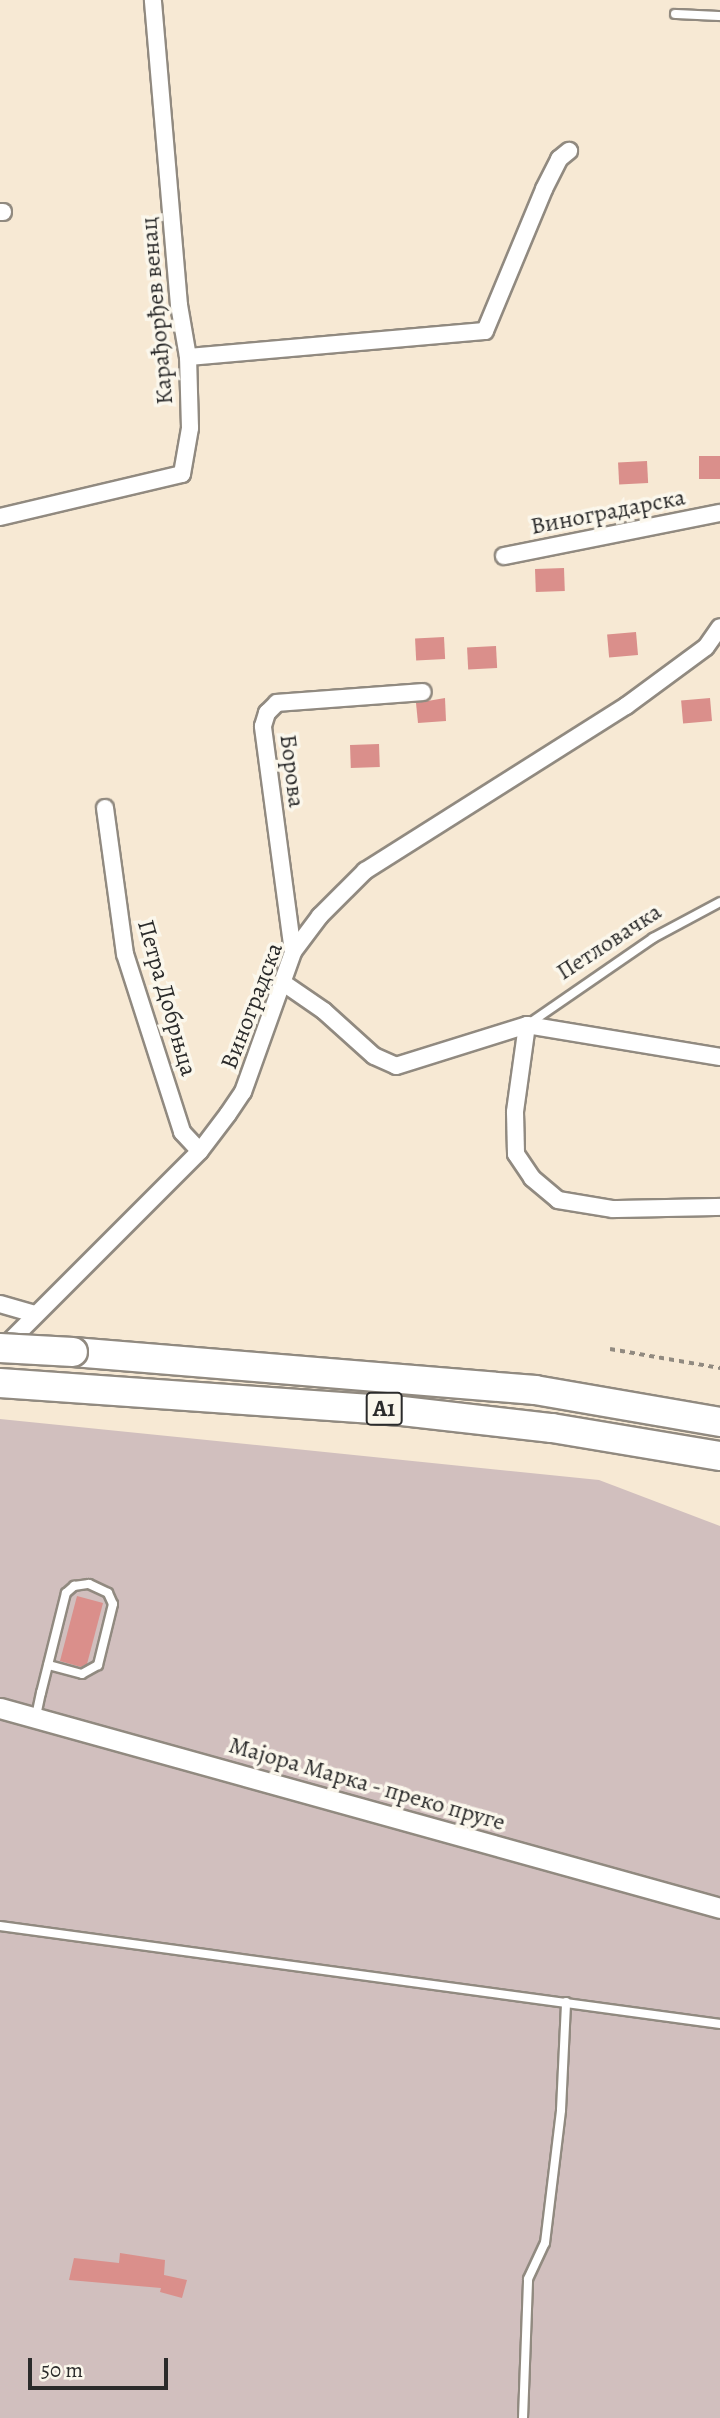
<!DOCTYPE html>
<meta charset="utf-8">
<style>
body{margin:0}
#map{position:relative;width:720px;height:2418px;overflow:hidden;background:#f7e9d4;font-family:Alegreya,serif}
div>[style]{position:absolute}
.industrial>*{inset:0;background:#d1bfbe}
.building>*{inset:0;background:#da8f8b;transform-origin:0 0}
.path>*{height:3.5px;margin-top:-1.75px;transform-origin:0;background:repeating-linear-gradient(90deg,#918a80 0 5px,transparent 0 10px)}
.roads{filter:drop-shadow(2px 0 #918a80) drop-shadow(-2px 0 #918a80) drop-shadow(0 2px #918a80) drop-shadow(0 -2px #918a80)}
.service>*{height:8px;margin:-4px;padding:0 4px;transform-origin:4px;border-radius:4px;background:#fff}
.minor>*{height:16px;margin:-8px;padding:0 8px;transform-origin:8px;border-radius:8px;background:#fff}
.tertiary>*{height:19px;margin:-9.5px;padding:0 9.5px;transform-origin:9.5px;border-radius:9.5px;background:#fff}
.motorway>*{height:28px;margin:-14px;padding:0 14px;transform-origin:14px;border-radius:14px;background:#fff}
.bridges{filter:drop-shadow(2px 0 #918a80) drop-shadow(-2px 0 #918a80) drop-shadow(0 2px #918a80) drop-shadow(0 -2px #918a80)}
.motorway-bridge>*{height:28px;margin:-14px;padding:0 14px;transform-origin:14px;border-radius:14px;background:#fff}
span{translate:-50% -50%;white-space:nowrap;text-align:center;line-height:1.15;-webkit-text-stroke:7px #fbf7ec;paint-order:stroke}
.shield-label span{padding:2px 5px;background:#fbf7ec;border:2px solid;border-radius:5px;-webkit-text-stroke-width:0}
.shield-label{font-size:23px;color:#2b2b2b;font-weight:700}
.street-label{font-size:24px;color:#2b2b2b}
.scale{position:absolute;left:28px;top:2358px;width:140px;height:32px;box-sizing:border-box;border:4px solid #2b2b2b;border-top:0;padding-left:9px;font-size:21px;line-height:24px;white-space:nowrap;color:#2b2b2b;-webkit-text-stroke:5px #fbf7ec;paint-order:stroke}
</style>
<div id="map">
<div class="industrial">
<div style="clip-path:polygon(0 1419px,599px 1480px,720px 1526px,720px 2418px,0 2418px)"></div>
</div>
<div class="building">
<div style="left:720px;top:456px;width:23px;height:21px;rotate:90deg"></div>
<div style="left:647px;top:461px;width:22px;height:29px;rotate:87deg"></div>
<div style="left:564px;top:568px;width:23px;height:29px;rotate:88deg"></div>
<div style="left:636px;top:632px;width:23px;height:29px;rotate:85deg"></div>
<div style="left:444px;top:637px;width:22px;height:29px;rotate:87deg"></div>
<div style="left:496px;top:646px;width:22px;height:29px;rotate:87deg"></div>
<div style="clip-path:polygon(445px 698px,446px 721px,418px 723px,416px 703px)"></div>
<div style="left:710px;top:698px;width:23px;height:29px;rotate:85deg"></div>
<div style="left:379px;top:744px;width:23px;height:29px;rotate:88deg"></div>
<div style="clip-path:polygon(77px 1596px,103px 1603px,87px 1664px,81px 1667px,60px 1661px)"></div>
<div style="clip-path:polygon(120px 2253px,165px 2260px,164px 2275px,187px 2280px,182px 2298px,160px 2292px,161px 2288px,69px 2280px,74px 2258px,119px 2263px)"></div>
</div>
<div class="path">
<div style="left:610px;top:1349px;width:112px;rotate:9.8deg"></div>
</div>
<div class="roads">
<div class="service">
<div style="left:675px;top:14px;width:45px;rotate:2.5deg"></div>
<div style="left:527px;top:1025px;width:153px;rotate:-34.6deg"></div>
<div style="left:653px;top:938px;width:76px;rotate:-28.2deg"></div>
<div style="left:36px;top:1716px;width:24px;rotate:-78deg"></div>
<div style="left:41px;top:1693px;width:103px;rotate:-76deg"></div>
<div style="left:66px;top:1593px;width:11px;rotate:-41deg"></div>
<div style="left:74px;top:1586px;width:15px;rotate:-8deg"></div>
<div style="left:89px;top:1584px;width:21px;rotate:25deg"></div>
<div style="left:108px;top:1593px;width:12px;rotate:66deg"></div>
<div style="left:113px;top:1604px;width:63px;rotate:103.8deg"></div>
<div style="left:98px;top:1665px;width:18px;rotate:151deg"></div>
<div style="left:82px;top:1674px;width:35px;rotate:-165deg"></div>
<div style="left:0;top:1926px;width:727px;rotate:7.75deg"></div>
<div style="left:523px;top:2418px;width:139px;rotate:-87.9deg"></div>
<div style="left:528px;top:2279px;width:40px;rotate:-65deg"></div>
<div style="left:545px;top:2243px;width:134px;rotate:-83.1deg"></div>
<div style="left:561px;top:2110px;width:108px;rotate:-87.3deg"></div>
</div>
<div class="minor">
<div style="left:0;top:212px;width:3px"></div>
<div style="left:188px;top:357px;width:298px;rotate:-5deg"></div>
<div style="left:485px;top:331px;width:154px;rotate:-67.4deg"></div>
<div style="left:544px;top:189px;width:34px;rotate:-63deg"></div>
<div style="left:559px;top:159px;width:13px;rotate:-39deg"></div>
<div style="left:0;top:517px;width:187px;rotate:-13.3deg"></div>
<div style="left:182px;top:474px;width:47px;rotate:-80.1deg"></div>
<div style="left:190px;top:428px;width:71px;rotate:-91.6deg"></div>
<div style="left:188px;top:357px;width:53px;rotate:-99.8deg"></div>
<div style="left:179px;top:305px;width:306px;rotate:-94.9deg"></div>
<div style="left:504px;top:556px;width:220px;rotate:-11.3deg"></div>
<div style="left:105px;top:808px;width:147px;rotate:82.2deg"></div>
<div style="left:125px;top:954px;width:187px;rotate:72.2deg"></div>
<div style="left:182px;top:1132px;width:26px;rotate:47deg"></div>
<div style="left:293px;top:952px;width:228px;rotate:-97.6deg"></div>
<div style="left:263px;top:726px;width:14px;rotate:-73deg"></div>
<div style="left:267px;top:713px;width:14px;rotate:-45deg"></div>
<div style="left:277px;top:703px;width:146px;rotate:-4.3deg"></div>
<div style="left:282px;top:982px;width:51px;rotate:34.6deg"></div>
<div style="left:324px;top:1011px;width:67px;rotate:42deg"></div>
<div style="left:374px;top:1056px;width:24px;rotate:24deg"></div>
<div style="left:396px;top:1066px;width:137px;rotate:-17.4deg"></div>
<div style="left:527px;top:1025px;width:196px;rotate:9.4deg"></div>
<div style="left:527px;top:1025px;width:88px;rotate:97.9deg"></div>
<div style="left:515px;top:1112px;width:42px;rotate:88.6deg"></div>
<div style="left:516px;top:1154px;width:29px;rotate:56deg"></div>
<div style="left:532px;top:1178px;width:34px;rotate:40deg"></div>
<div style="left:558px;top:1200px;width:56px;rotate:9.3deg"></div>
<div style="left:613px;top:1209px;width:107px;rotate:-1.1deg"></div>
<div style="left:0;top:1304px;width:37px;rotate:16deg"></div>
<div style="left:2px;top:1349px;width:280px;rotate:-45deg"></div>
<div style="left:200px;top:1151px;width:46px;rotate:-52.9deg"></div>
<div style="left:228px;top:1114px;width:27px;rotate:-56deg"></div>
<div style="left:243px;top:1092px;width:149px;rotate:-70.3deg"></div>
<div style="left:293px;top:952px;width:45px;rotate:-53.1deg"></div>
<div style="left:320px;top:916px;width:64px;rotate:-45deg"></div>
<div style="left:365px;top:871px;width:309px;rotate:-32.3deg"></div>
<div style="left:626px;top:706px;width:99px;rotate:-36.4deg"></div>
<div style="left:706px;top:647px;width:24px;rotate:-55deg"></div>
</div>
<div class="tertiary">
<div style="left:0;top:1708px;width:747px;rotate:15.52deg"></div>
</div>
<div class="motorway">
<div style="left:73px;top:1352px;width:464px;rotate:4.7deg"></div>
<div style="left:535px;top:1390px;width:188px;rotate:9.8deg"></div>
<div style="left:0;top:1383px;width:403px;rotate:4deg"></div>
<div style="left:402px;top:1411px;width:151px;rotate:6.5deg"></div>
<div style="left:552px;top:1428px;width:170px;rotate:9.5deg"></div>
</div>
</div>
<div class="bridges">
<div class="motorway-bridge">
<div style="left:0;top:1348px;width:73px;rotate:3.1deg"></div>
</div>
</div>
<div class="shield-label">
<span style="left:384px;top:1409px">A1</span>
</div>
<div class="street-label">
<span style="left:157px;top:311px;rotate:-95deg">Карађорђев венац</span>
<span style="left:608px;top:512px;rotate:-11deg">Виноградарска</span>
<span style="left:292px;top:771px;rotate:83deg">Борова</span>
<span style="left:609px;top:942px;rotate:-33deg">Петловачка</span>
<span style="left:167px;top:998px;rotate:74deg">Петра Добрњца</span>
<span style="left:252px;top:1006px;rotate:-69deg">Виноградска</span>
<span style="left:367px;top:1784px;rotate:16deg">Мајора Марка - преко пруге</span>
</div>
<div class="scale">50 m</div>
</div>
